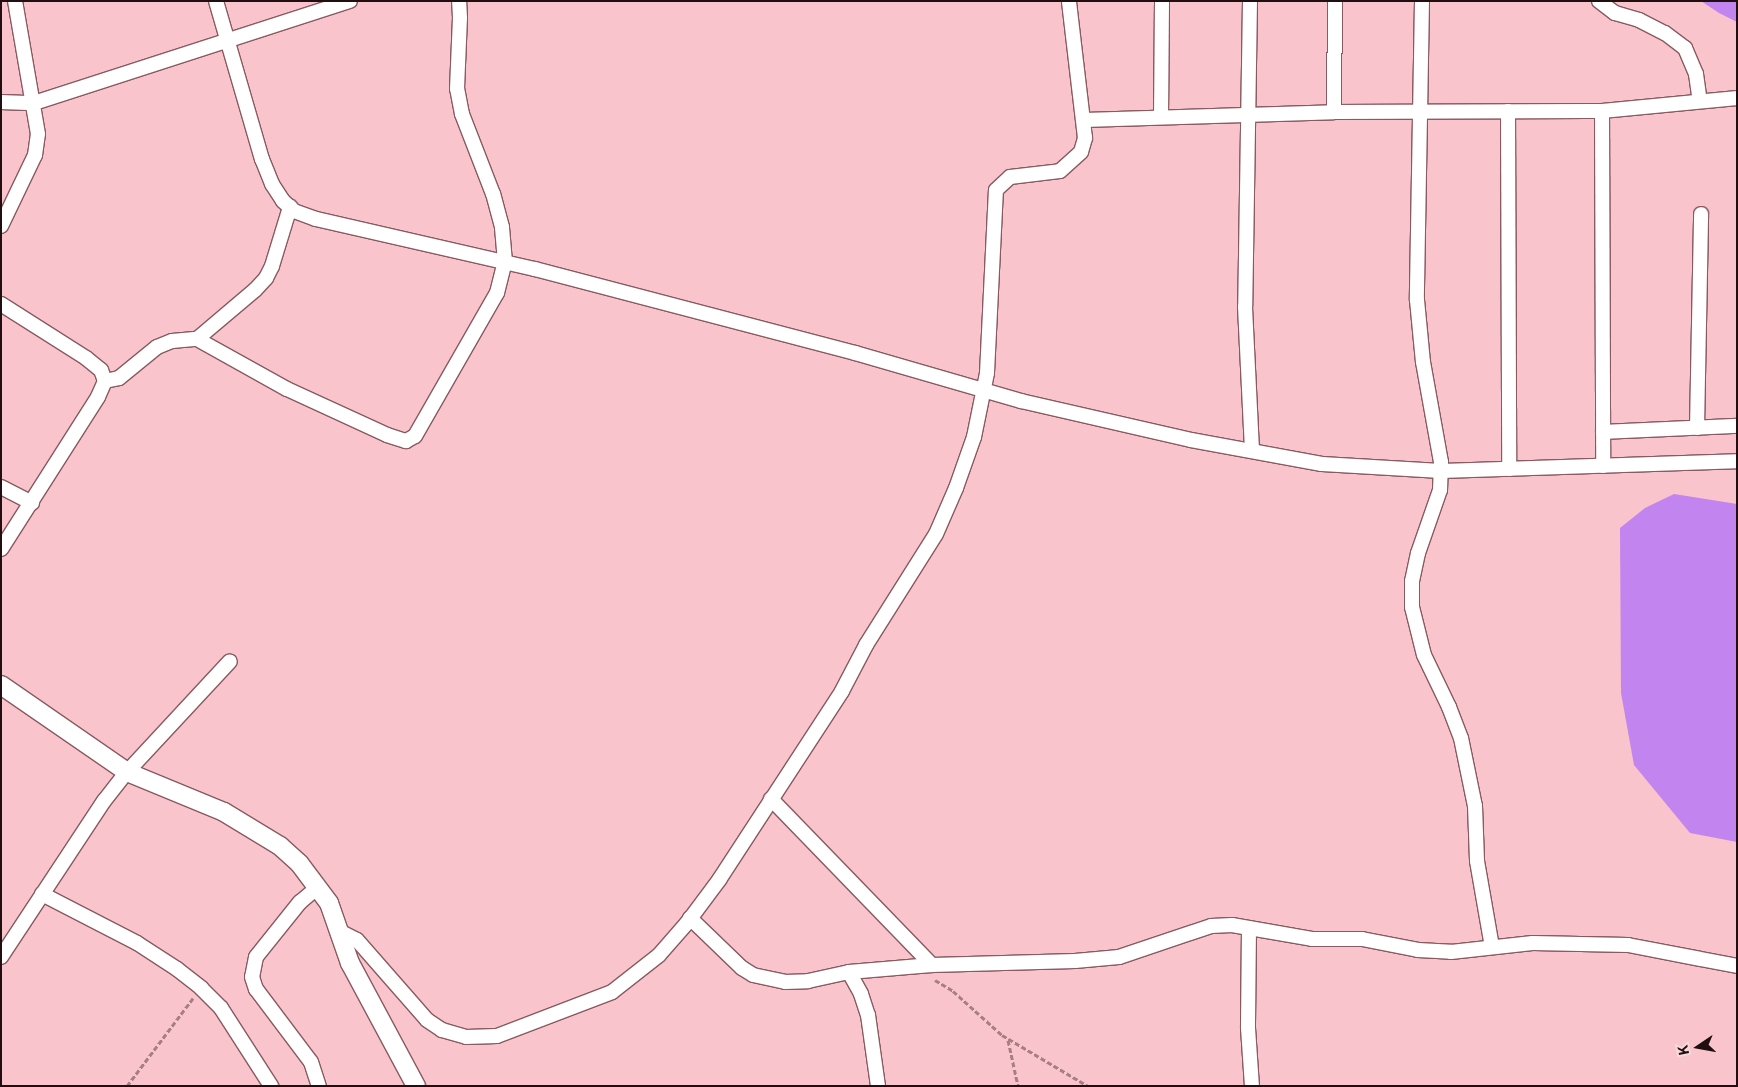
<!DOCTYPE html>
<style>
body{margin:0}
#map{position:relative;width:1738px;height:1087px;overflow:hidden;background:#f9c4cb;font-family:"Public Sans",sans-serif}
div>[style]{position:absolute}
.forest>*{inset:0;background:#c284ee}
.path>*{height:3px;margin-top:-1.5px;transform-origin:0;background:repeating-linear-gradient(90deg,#a67e84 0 5px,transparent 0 7.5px)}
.roads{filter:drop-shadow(1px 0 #885a61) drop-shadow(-1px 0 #885a61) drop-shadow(0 1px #885a61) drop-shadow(0 -1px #885a61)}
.minor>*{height:14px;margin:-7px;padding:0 7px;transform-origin:7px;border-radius:7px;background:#fff}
.tertiary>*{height:18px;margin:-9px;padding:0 9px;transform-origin:9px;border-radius:9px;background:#fff}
span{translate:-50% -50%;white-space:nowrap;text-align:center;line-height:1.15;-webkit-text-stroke:4px #f8d8db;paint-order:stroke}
.frame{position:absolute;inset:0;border:2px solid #200e11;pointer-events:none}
.north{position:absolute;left:1673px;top:1022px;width:50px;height:50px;-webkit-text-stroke:4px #f8d8db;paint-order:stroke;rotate:258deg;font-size:14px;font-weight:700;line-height:20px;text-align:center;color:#200e11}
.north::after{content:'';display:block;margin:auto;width:18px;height:22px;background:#200e11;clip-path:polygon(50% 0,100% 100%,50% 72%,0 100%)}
</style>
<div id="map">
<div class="forest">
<div style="clip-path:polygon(1701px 1px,1737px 1px,1737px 22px,1719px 13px)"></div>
<div style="clip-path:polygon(1674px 494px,1737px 504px,1737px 842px,1690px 833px,1634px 765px,1621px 693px,1620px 528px,1645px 508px)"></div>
</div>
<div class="path">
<div style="left:935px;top:980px;width:21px;rotate:31deg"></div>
<div style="left:953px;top:991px;width:66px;rotate:41.9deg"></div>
<div style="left:1002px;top:1035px;width:100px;rotate:30.7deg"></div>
<div style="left:1008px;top:1040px;width:47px;rotate:77.7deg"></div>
<div style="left:127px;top:1086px;width:110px;rotate:-53.1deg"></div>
</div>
<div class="roads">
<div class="minor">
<div style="left:216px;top:1px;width:165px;rotate:73.8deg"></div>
<div style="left:262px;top:159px;width:27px;rotate:68deg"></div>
<div style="left:272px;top:184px;width:20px;rotate:57deg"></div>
<div style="left:283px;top:201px;width:15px;rotate:42deg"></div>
<div style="left:294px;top:211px;width:23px;rotate:20deg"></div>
<div style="left:316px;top:219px;width:225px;rotate:12.9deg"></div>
<div style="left:535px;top:269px;width:331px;rotate:14.7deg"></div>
<div style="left:855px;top:353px;width:173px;rotate:16.1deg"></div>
<div style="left:1021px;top:401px;width:174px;rotate:12.9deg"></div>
<div style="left:1191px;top:440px;width:133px;rotate:10.4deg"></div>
<div style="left:1322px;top:464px;width:119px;rotate:3.4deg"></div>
<div style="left:1441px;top:471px;width:296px;rotate:-1.9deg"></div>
<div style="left:1250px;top:1px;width:306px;rotate:90.9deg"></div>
<div style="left:1245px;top:307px;width:144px;rotate:87.2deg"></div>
<div style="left:1422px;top:1px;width:299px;rotate:91deg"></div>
<div style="left:1417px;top:300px;width:62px;rotate:84.5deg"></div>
<div style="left:1423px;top:362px;width:102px;rotate:79.8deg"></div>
<div style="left:1441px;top:462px;width:28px;rotate:92deg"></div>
<div style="left:1440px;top:490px;width:67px;rotate:109.2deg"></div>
<div style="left:1418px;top:553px;width:29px;rotate:102deg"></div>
<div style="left:1412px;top:581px;width:26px;rotate:90deg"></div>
<div style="left:1412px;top:607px;width:49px;rotate:76deg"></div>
<div style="left:1424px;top:655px;width:58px;rotate:64.3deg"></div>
<div style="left:1449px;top:707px;width:33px;rotate:69deg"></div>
<div style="left:1461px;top:738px;width:69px;rotate:78.4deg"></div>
<div style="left:1475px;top:806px;width:55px;rotate:87.9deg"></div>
<div style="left:1477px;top:861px;width:87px;rotate:80.1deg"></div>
<div style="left:1599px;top:1px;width:20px;rotate:37deg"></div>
<div style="left:1615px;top:13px;width:25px;rotate:16deg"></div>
<div style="left:1639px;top:20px;width:29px;rotate:27deg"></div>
<div style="left:1665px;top:33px;width:25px;rotate:37deg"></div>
<div style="left:1685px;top:48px;width:28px;rotate:67deg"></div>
<div style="left:1696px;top:74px;width:27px;rotate:82deg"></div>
<div style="left:1px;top:102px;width:33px;rotate:2deg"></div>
<div style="left:34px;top:103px;width:332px;rotate:-17.9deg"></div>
<div style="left:1508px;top:111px;width:358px;rotate:89.8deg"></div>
<div style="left:1602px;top:111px;width:355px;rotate:89.8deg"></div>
<div style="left:1334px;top:112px;width:111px;rotate:-89.5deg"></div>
<div style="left:1161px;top:117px;width:116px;rotate:-89.5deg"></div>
<div style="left:1084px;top:120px;width:250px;rotate:-1.8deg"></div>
<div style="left:1334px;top:112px;width:268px;rotate:-0.2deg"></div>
<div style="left:1602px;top:111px;width:136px;rotate:-5.5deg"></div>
<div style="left:1px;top:226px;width:79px;rotate:-64.4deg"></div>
<div style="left:35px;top:155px;width:21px;rotate:-82deg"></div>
<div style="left:38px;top:134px;width:135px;rotate:-99.8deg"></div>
<div style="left:1px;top:304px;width:101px;rotate:32.4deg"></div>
<div style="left:86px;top:358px;width:19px;rotate:39deg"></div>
<div style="left:101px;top:370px;width:12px;rotate:70deg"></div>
<div style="left:105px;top:381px;width:17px;rotate:114deg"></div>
<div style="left:98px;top:397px;width:180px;rotate:122.5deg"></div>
<div style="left:197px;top:339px;width:103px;rotate:29.1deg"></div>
<div style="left:287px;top:389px;width:110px;rotate:24.7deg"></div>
<div style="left:387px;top:435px;width:20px;rotate:18deg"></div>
<div style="left:406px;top:441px;width:10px;rotate:-29deg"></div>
<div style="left:415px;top:436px;width:165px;rotate:-60.2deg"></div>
<div style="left:497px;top:293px;width:32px;rotate:-76deg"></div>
<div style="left:505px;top:262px;width:35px;rotate:-95deg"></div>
<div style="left:502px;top:227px;width:34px;rotate:-105deg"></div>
<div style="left:493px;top:194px;width:86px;rotate:-111.2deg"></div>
<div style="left:462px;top:114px;width:25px;rotate:-101deg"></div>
<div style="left:457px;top:89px;width:71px;rotate:-87.6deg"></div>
<div style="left:460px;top:18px;width:17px;rotate:-93deg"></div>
<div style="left:105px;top:381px;width:14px;rotate:-12deg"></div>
<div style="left:119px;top:378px;width:49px;rotate:-39.2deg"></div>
<div style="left:157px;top:347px;width:16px;rotate:-22deg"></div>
<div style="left:172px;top:341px;width:25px;rotate:-5deg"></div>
<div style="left:197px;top:339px;width:76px;rotate:-40.2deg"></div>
<div style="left:255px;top:290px;width:16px;rotate:-47deg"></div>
<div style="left:266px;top:278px;width:13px;rotate:-63deg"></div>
<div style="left:272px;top:266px;width:62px;rotate:-73deg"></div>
<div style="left:1697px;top:428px;width:214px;rotate:-88.9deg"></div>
<div style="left:1603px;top:432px;width:134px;rotate:-2.6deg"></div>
<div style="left:1px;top:487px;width:35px;rotate:27deg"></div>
<div style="left:771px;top:799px;width:231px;rotate:45.9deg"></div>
<div style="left:318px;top:887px;width:23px;rotate:140deg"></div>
<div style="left:300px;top:902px;width:70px;rotate:128.7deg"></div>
<div style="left:256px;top:957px;width:20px;rotate:101deg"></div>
<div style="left:252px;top:977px;width:13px;rotate:72deg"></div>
<div style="left:256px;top:989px;width:91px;rotate:53deg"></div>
<div style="left:311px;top:1062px;width:25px;rotate:72deg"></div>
<div style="left:42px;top:894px;width:107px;rotate:27.3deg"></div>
<div style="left:137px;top:943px;width:48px;rotate:33deg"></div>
<div style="left:177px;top:969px;width:31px;rotate:38deg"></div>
<div style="left:201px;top:988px;width:28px;rotate:45deg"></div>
<div style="left:221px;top:1008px;width:93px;rotate:57.3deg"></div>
<div style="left:690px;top:918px;width:72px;rotate:43.9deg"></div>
<div style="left:742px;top:968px;width:13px;rotate:32deg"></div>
<div style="left:753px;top:975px;width:33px;rotate:12deg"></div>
<div style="left:785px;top:982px;width:23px;rotate:-2deg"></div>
<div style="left:808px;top:981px;width:42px;rotate:-12.4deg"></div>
<div style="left:849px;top:972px;width:83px;rotate:-4.8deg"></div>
<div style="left:932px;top:965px;width:143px;rotate:-1.6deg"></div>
<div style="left:1075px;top:961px;width:44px;rotate:-5.2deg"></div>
<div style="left:1119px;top:957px;width:97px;rotate:-18.6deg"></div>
<div style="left:1211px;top:926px;width:21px;rotate:-3deg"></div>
<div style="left:1232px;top:925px;width:81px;rotate:9.9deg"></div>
<div style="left:1312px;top:939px;width:50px"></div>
<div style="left:1362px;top:939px;width:57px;rotate:11.1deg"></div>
<div style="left:1418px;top:950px;width:33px;rotate:3deg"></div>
<div style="left:1451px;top:952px;width:82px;rotate:-6.3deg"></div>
<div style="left:1533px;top:943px;width:95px;rotate:1.2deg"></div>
<div style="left:1628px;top:945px;width:111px;rotate:10.9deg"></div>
<div style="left:1249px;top:928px;width:100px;rotate:90.6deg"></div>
<div style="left:1248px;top:1028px;width:58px;rotate:86.1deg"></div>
<div style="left:339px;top:931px;width:20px;rotate:27deg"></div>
<div style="left:357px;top:940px;width:106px;rotate:48.8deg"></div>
<div style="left:427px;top:1020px;width:18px;rotate:34deg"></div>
<div style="left:442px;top:1030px;width:25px;rotate:16deg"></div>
<div style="left:466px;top:1037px;width:31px;rotate:-2deg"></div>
<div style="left:497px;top:1036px;width:123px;rotate:-20.9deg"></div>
<div style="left:612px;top:992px;width:60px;rotate:-38.2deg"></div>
<div style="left:659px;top:955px;width:43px;rotate:-48.8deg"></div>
<div style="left:687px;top:923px;width:54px;rotate:-53.3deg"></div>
<div style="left:719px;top:880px;width:225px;rotate:-56.9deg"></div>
<div style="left:842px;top:691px;width:52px;rotate:-62.4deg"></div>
<div style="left:866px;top:645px;width:131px;rotate:-57.8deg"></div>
<div style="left:936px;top:534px;width:50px;rotate:-66.5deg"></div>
<div style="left:956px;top:488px;width:54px;rotate:-70.6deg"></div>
<div style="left:974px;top:437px;width:65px;rotate:-78.5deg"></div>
<div style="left:987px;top:373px;width:183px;rotate:-87.2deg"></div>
<div style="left:996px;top:190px;width:19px;rotate:-43deg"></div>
<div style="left:1010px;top:177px;width:50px;rotate:-6.8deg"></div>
<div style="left:1060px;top:171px;width:28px;rotate:-42deg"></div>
<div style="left:1081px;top:152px;width:15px;rotate:-74deg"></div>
<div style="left:1085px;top:138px;width:138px;rotate:-96.7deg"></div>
<div style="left:1px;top:957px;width:187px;rotate:-56.6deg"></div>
<div style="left:104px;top:801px;width:37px;rotate:-52deg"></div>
<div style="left:127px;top:772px;width:151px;rotate:-47.1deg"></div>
<div style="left:849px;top:972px;width:25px;rotate:61deg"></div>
<div style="left:861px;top:994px;width:22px;rotate:72deg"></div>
<div style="left:868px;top:1015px;width:72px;rotate:82deg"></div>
</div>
<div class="tertiary">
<div style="left:1px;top:685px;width:153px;rotate:34.6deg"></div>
<div style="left:127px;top:772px;width:105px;rotate:22.4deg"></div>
<div style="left:224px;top:812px;width:66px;rotate:31.3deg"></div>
<div style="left:280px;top:846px;width:25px;rotate:42deg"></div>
<div style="left:299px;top:863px;width:50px;rotate:53.1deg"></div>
<div style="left:329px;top:903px;width:64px;rotate:70.7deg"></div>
<div style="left:350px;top:963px;width:140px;rotate:61.8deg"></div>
</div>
</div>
<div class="frame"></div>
<div class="north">K</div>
</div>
